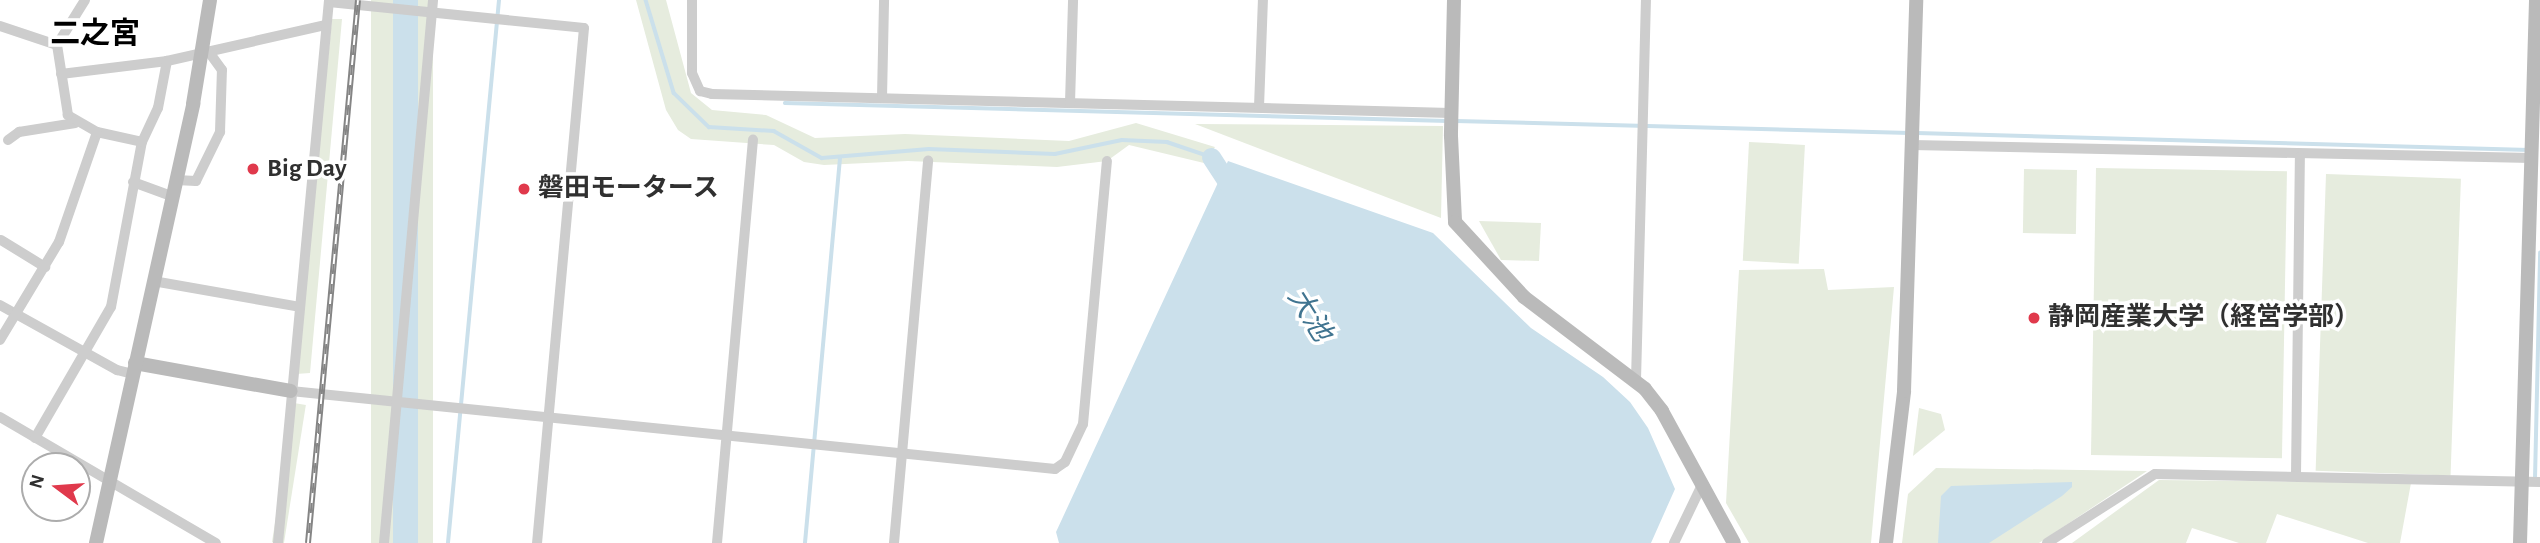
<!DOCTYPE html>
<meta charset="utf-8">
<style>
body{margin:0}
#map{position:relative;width:2540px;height:543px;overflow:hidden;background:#fff;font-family:"Alegreya Sans","Noto Sans JP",sans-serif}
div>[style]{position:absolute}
.green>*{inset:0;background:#e6ecde;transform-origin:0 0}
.water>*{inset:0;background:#cbe0eb;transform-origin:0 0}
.stream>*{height:3.5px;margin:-1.75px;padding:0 1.75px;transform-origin:1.75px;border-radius:1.75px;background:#cbe0eb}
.river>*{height:19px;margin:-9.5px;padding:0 9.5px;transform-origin:9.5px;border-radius:9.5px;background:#cbe0eb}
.street>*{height:10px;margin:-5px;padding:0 5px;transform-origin:5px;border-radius:5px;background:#cdcdcd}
.secondary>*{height:14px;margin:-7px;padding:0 7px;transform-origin:7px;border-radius:7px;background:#bababa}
.rail>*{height:6px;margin-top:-3px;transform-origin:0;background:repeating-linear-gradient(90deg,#fff 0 10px,#858585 0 20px);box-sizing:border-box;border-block:2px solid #858585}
.dots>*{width:19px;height:19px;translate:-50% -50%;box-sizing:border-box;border:4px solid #fff;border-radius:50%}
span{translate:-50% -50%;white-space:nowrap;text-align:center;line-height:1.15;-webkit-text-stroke:7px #fff;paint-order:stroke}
.poi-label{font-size:26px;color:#303030;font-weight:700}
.left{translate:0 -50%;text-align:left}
.water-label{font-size:28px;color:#407490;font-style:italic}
.quarter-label{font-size:30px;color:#000;font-weight:700}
.north{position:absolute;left:21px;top:452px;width:70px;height:70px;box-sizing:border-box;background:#fff;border:2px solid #acacac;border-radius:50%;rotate:286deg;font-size:19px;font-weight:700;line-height:28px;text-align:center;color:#303030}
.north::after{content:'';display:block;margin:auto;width:24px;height:32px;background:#e0394c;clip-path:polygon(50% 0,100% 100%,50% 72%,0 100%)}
</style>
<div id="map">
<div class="green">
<div style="left:371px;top:0;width:62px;height:546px"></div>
<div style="clip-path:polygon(636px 0,666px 0,691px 93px,712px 110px,766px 115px,815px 138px,905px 134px,1069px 141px,1136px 123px,1215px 147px,1204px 163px,1129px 145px,1107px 161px,1057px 167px,908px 161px,824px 165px,804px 162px,774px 145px,691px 139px,678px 130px,666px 110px)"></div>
<div style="clip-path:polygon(332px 19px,342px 19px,310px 373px,296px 374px)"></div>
<div style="clip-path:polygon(1195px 124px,1443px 126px,1441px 218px)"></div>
<div style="left:1749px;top:142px;width:56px;height:119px;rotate:3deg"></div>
<div style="left:2096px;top:168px;width:191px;height:287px;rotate:1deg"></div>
<div style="left:2024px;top:169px;width:53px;height:64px;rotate:1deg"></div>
<div style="left:2326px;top:174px;width:135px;height:297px;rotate:2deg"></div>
<div style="clip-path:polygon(1479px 221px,1541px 223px,1539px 261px,1501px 260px)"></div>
<div style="clip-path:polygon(1824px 269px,1828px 290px,1894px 287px,1871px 543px,1749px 543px,1726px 503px,1739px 270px)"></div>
<div style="left:294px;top:403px;width:12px;height:141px;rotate:9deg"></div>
<div style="clip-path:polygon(1919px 408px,1941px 414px,1945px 430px,1913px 456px)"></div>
<div style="clip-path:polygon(1936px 468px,2147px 471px,2039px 543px,1902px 543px,1908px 494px)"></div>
<div style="clip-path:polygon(2159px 480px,2411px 483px,2400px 543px,2368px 543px,2277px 514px,2266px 543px,2239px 543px,2192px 528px,2186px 543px,2072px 543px)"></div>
</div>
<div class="water">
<div style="left:393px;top:0;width:25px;height:545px"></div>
<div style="clip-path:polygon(1228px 161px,1433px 233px,1531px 328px,1603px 377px,1630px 402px,1648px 428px,1675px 489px,1651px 543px,1059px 543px,1056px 532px)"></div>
<div style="clip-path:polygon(2072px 482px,2072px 487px,2062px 496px,1989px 543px,1938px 543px,1941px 496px,1951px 486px)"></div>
</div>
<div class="stream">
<div style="left:646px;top:0;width:97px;rotate:73.2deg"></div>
<div style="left:674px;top:93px;width:49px;rotate:44.2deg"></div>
<div style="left:709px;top:127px;width:65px;rotate:3.5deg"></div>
<div style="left:774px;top:131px;width:55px;rotate:29.4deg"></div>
<div style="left:822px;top:158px;width:107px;rotate:-4.8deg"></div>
<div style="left:929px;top:149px;width:126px;rotate:2.3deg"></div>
<div style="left:1055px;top:154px;width:68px;rotate:-11.8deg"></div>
<div style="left:1122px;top:140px;width:45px;rotate:2.5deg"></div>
<div style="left:1167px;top:142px;width:46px;rotate:18.8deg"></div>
<div style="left:785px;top:103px;width:663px;rotate:1.56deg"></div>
<div style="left:1456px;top:121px;width:454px;rotate:1.5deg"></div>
<div style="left:1917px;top:133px;width:612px;rotate:1.59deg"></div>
<div style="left:2535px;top:479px;width:226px;rotate:-88.7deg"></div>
<div style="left:448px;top:543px;width:545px;rotate:-84.63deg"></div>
<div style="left:805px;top:543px;width:387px;rotate:-84.8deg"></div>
</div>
<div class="river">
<div style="left:1211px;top:157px;width:44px;rotate:57deg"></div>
</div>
<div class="street">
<div style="left:692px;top:0;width:73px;rotate:90deg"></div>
<div style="left:692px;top:73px;width:20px;rotate:66deg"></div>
<div style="left:700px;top:91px;width:12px;rotate:14deg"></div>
<div style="left:712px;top:94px;width:739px;rotate:1.47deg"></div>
<div style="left:329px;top:2px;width:256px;rotate:5.8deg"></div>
<div style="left:584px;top:28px;width:517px;rotate:95.21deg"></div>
<div style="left:0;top:26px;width:60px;rotate:18.4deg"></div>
<div style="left:61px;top:74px;width:107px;rotate:-7deg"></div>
<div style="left:167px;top:61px;width:163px;rotate:-12.8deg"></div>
<div style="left:882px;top:98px;width:98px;rotate:-88.8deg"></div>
<div style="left:1070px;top:103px;width:103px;rotate:-88.3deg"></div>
<div style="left:1259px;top:107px;width:107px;rotate:-87.9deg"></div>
<div style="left:97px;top:132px;width:46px;rotate:12.5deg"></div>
<div style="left:8px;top:140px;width:14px;rotate:-36deg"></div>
<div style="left:19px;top:132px;width:57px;rotate:-9.1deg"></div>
<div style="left:1912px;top:145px;width:620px;rotate:1.2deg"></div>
<div style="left:176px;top:180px;width:20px;rotate:3deg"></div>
<div style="left:196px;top:181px;width:55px;rotate:-63.9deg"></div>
<div style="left:220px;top:132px;width:62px;rotate:-88.2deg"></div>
<div style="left:222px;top:70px;width:22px;rotate:-126deg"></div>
<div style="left:133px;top:182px;width:40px;rotate:20.2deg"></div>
<div style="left:1px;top:240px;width:52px;rotate:31.5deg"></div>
<div style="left:153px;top:281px;width:149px;rotate:10deg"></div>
<div style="left:0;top:305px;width:134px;rotate:29.1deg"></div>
<div style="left:117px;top:370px;width:16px;rotate:14deg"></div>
<div style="left:0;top:340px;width:114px;rotate:-59deg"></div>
<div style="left:59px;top:242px;width:116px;rotate:-70.9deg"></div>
<div style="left:97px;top:132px;width:34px;rotate:-150deg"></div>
<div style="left:68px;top:115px;width:71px;rotate:-98.9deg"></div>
<div style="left:57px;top:45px;width:53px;rotate:-58.1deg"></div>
<div style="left:1636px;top:380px;width:380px;rotate:-88.5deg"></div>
<div style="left:291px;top:391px;width:768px;rotate:5.83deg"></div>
<div style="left:1055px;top:469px;width:12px;rotate:-35deg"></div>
<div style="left:1065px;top:462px;width:42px;rotate:-64.7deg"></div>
<div style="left:1083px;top:424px;width:264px;rotate:-84.8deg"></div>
<div style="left:0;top:417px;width:250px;rotate:30.3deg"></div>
<div style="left:35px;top:438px;width:151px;rotate:-59.9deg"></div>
<div style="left:111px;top:307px;width:168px;rotate:-79.4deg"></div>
<div style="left:142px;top:142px;width:38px;rotate:-65deg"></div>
<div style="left:158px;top:108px;width:48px;rotate:-79.2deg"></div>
<div style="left:2296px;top:475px;width:318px;rotate:-89.3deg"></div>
<div style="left:278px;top:543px;width:545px;rotate:-84.63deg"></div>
<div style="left:384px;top:543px;width:545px;rotate:-84.84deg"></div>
<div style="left:717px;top:543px;width:405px;rotate:-84.9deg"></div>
<div style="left:894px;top:543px;width:384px;rotate:-84.9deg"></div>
<div style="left:1674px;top:543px;width:62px;rotate:-64.3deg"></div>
<div style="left:2047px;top:543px;width:128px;rotate:-32.6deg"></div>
<div style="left:2155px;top:474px;width:385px;rotate:1.2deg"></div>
</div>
<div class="secondary">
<div style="left:1454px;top:0;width:136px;rotate:91.3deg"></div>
<div style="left:1451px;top:136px;width:86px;rotate:87.3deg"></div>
<div style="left:1455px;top:222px;width:102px;rotate:47.4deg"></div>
<div style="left:1524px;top:297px;width:152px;rotate:37.2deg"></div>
<div style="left:1645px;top:389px;width:28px;rotate:52deg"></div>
<div style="left:1662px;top:411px;width:150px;rotate:61.4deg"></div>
<div style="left:135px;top:363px;width:158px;rotate:10.2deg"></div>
<div style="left:96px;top:543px;width:450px;rotate:-77.5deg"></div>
<div style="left:193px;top:104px;width:105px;rotate:-80.7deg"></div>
<div style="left:1886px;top:543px;width:153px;rotate:-83.2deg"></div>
<div style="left:1904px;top:391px;width:391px;rotate:-88.2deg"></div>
<div style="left:2520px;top:543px;width:543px;rotate:-88.31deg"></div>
</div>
<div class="rail">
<div style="left:308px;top:543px;width:545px;rotate:-84.74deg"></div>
</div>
<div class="dots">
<div style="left:253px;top:169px;background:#e0394c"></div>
<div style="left:524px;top:189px;background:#e0394c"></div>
<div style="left:2034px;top:318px;background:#e0394c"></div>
</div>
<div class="poi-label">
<span class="left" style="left:267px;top:169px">Big Day</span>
<span class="left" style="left:538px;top:189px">磐田モータース</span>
<span class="left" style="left:2048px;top:318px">静岡産業大学（経営学部）</span>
</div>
<div class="water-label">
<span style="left:1309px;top:315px;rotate:58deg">大池</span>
</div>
<div class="quarter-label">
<span style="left:95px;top:34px">二之宮</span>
</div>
<div class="north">N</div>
</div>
